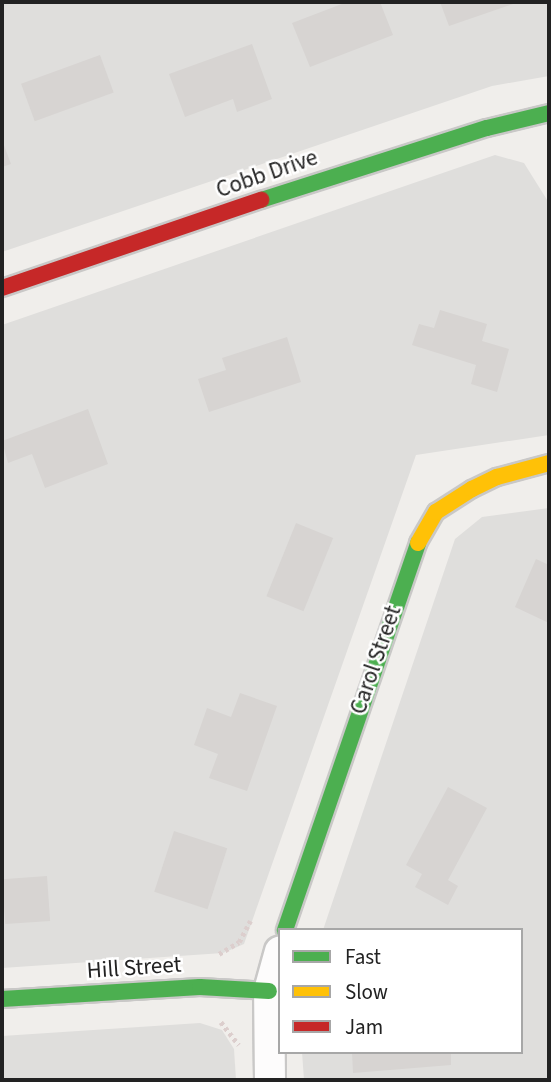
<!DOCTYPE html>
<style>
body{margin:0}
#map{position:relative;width:551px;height:1082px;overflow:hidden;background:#f0eeeb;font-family:"Source Sans 3",sans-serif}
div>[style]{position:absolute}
.residential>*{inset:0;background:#dfdedc}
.building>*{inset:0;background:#d7d4d2;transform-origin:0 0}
.path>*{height:4.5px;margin-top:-2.25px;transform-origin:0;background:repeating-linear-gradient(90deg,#dccecd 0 3.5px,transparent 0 7px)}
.roads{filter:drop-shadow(2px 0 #c9c8c7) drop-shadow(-2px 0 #c9c8c7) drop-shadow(0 2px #c9c8c7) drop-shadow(0 -2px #c9c8c7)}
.street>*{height:30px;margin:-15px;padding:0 15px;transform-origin:15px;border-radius:15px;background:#fdfcfc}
.fast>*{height:16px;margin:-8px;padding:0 8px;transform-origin:8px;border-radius:8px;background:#4caf50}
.slow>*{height:16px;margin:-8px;padding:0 8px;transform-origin:8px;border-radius:8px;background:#ffc107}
.jam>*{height:16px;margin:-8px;padding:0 8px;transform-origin:8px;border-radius:8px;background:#c62828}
span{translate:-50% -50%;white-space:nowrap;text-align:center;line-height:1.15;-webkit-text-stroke:5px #fff;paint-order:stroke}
.street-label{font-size:23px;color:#222}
.frame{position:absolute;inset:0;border:4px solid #222;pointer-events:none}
.legend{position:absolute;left:278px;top:928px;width:245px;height:126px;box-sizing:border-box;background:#fff;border:2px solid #a7a7a7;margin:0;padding:9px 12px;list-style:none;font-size:21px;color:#222}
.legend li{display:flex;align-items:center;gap:14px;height:35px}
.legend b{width:35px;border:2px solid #a7a7a7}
</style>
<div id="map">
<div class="residential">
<div style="clip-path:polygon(2px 2px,549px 2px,549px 76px,492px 86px,2px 252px)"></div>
<div style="clip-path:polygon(495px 155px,524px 163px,549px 203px,549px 435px,416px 455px,244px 944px,223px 953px,2px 968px,2px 325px)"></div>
<div style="clip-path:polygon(549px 508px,549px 1080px,304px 1080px,302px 1052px,521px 1052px,521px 930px,323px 930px,455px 539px,482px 517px)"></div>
<div style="clip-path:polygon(200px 1023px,222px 1030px,234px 1049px,236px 1080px,2px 1080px,2px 1036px)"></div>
</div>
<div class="building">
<div style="clip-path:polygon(347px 2px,380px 2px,393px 35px,310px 67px,292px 23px)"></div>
<div style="clip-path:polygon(440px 2px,519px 2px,449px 26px)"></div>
<div style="clip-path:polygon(252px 44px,272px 99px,237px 112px,233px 99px,185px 117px,169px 74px)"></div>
<div style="left:100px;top:55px;width:40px;height:84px;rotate:70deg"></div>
<div style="clip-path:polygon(2px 140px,11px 164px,2px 167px)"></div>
<div style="clip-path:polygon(440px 310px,487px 324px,482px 341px,509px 349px,497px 392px,471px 384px,476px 365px,412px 345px,419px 324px,434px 328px)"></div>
<div style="clip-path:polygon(287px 337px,301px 382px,209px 412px,198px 379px,226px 370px,222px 358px)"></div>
<div style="clip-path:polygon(88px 409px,108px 464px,45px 488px,32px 454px,8px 463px,2px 441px)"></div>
<div style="left:296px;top:523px;width:40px;height:79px;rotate:22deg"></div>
<div style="clip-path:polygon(536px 559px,549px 565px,549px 623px,515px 607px)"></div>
<div style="clip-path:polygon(240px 693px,277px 706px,247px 791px,209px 778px,218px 754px,194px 745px,207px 708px,231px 717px)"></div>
<div style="clip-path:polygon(448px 787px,487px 808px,448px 880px,458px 886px,448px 905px,415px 887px,422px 874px,406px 865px)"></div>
<div style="left:174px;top:831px;width:56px;height:64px;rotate:18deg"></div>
<div style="left:47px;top:876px;width:45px;height:45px;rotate:86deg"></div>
<div style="clip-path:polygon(352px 1052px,451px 1052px,451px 1065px,353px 1073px)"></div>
</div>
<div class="path">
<div style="left:219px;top:954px;width:23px;rotate:-31deg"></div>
<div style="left:239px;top:942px;width:24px;rotate:-62deg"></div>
<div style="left:221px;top:1022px;width:29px;rotate:52deg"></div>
</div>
<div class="roads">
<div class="street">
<div style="left:270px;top:1080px;width:89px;rotate:-90.6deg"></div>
<div style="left:269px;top:991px;width:41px;rotate:-74.6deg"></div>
</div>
<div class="fast">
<div style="left:261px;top:200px;width:237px;rotate:-17.7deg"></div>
<div style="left:487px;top:128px;width:64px;rotate:-13.6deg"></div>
<div style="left:285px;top:930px;width:409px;rotate:-71deg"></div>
<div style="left:2px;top:999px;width:198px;rotate:-3.5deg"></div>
<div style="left:200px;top:987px;width:69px;rotate:3.3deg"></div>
</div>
<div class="slow">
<div style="left:418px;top:543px;width:36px;rotate:-60deg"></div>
<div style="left:436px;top:512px;width:43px;rotate:-32.6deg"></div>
<div style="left:472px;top:489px;width:28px;rotate:-26deg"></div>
<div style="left:497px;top:477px;width:54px;rotate:-15.1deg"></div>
</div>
<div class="jam">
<div style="left:2px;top:288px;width:274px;rotate:-18.8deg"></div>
</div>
</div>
<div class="street-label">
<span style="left:267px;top:174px;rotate:-19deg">Cobb Drive</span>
<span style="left:376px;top:660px;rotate:-71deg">Carol Street</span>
<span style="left:134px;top:968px;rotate:-4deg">Hill Street</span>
</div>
<div class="frame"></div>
<ul class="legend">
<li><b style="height:9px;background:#4caf50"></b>Fast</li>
<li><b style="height:9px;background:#ffc107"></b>Slow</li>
<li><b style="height:9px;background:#c62828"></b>Jam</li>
</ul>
</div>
